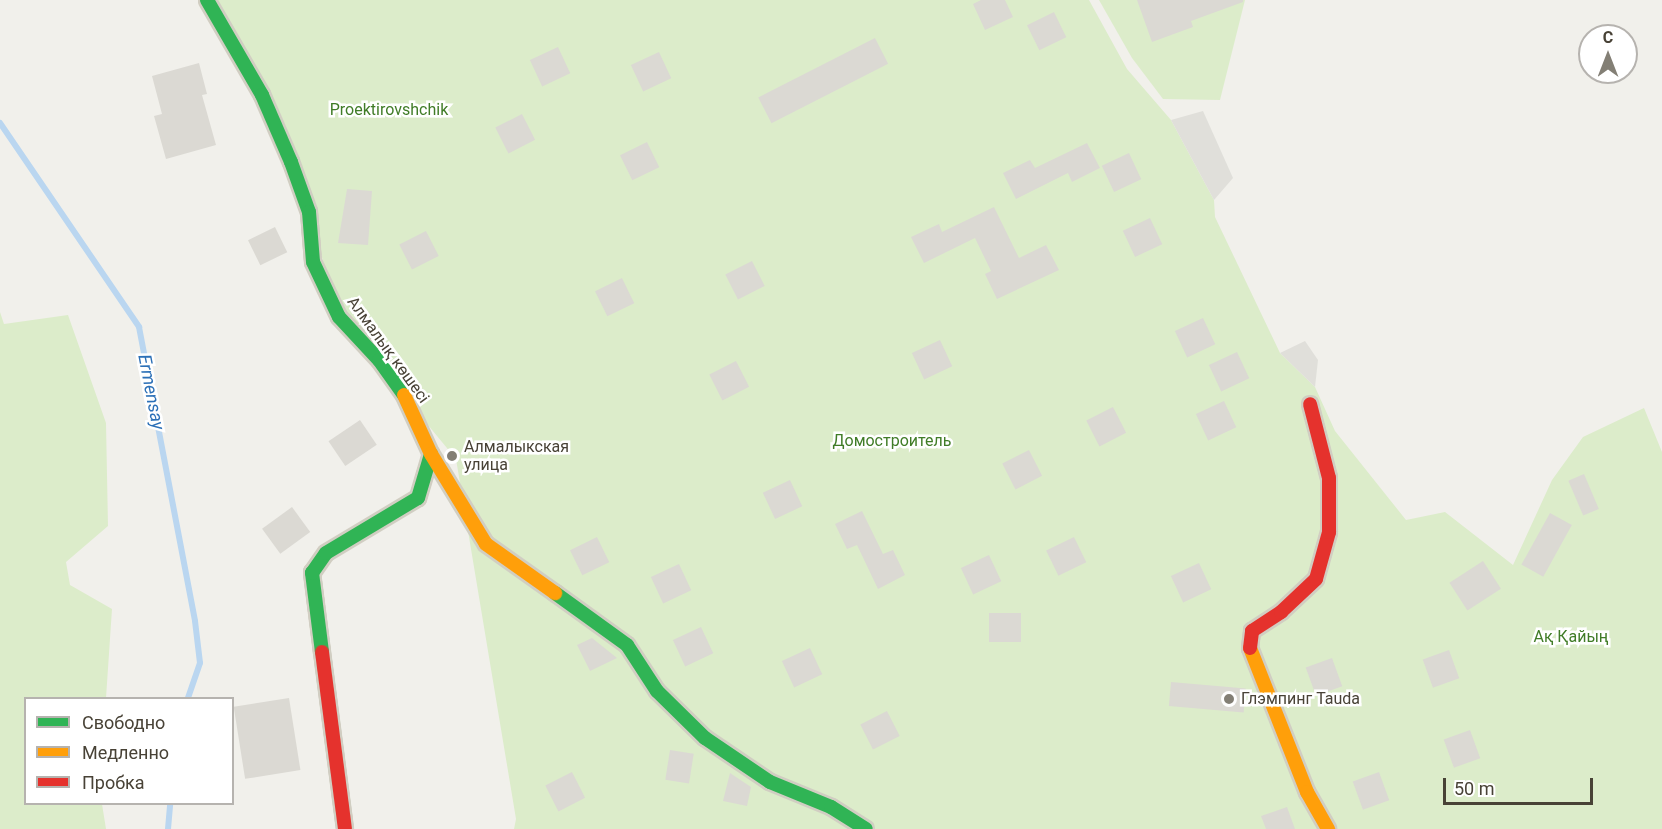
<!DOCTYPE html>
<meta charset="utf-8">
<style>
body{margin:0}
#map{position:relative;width:1662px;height:829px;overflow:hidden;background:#f1f0eb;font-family:Roboto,sans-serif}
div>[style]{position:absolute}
.green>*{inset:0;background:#dcecca}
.parking>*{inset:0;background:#e0dfda}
.stream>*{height:6px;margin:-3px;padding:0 3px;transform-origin:3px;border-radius:3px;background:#bad6f0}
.building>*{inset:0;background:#dbd9d3;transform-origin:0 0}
.roads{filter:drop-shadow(2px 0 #d1cec2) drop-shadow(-2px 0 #d1cec2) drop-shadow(0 2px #d1cec2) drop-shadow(0 -2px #d1cec2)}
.fast>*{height:14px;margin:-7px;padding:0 7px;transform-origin:7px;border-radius:7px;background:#30b455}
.slow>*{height:14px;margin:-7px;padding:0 7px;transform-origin:7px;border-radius:7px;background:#ff9f0a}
.jam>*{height:14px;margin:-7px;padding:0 7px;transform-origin:7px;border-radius:7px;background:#e5322d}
.dots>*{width:16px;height:16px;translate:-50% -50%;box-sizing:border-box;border:3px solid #fff;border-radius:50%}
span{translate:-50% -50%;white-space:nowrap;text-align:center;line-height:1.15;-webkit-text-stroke:5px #fff;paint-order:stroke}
.park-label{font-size:16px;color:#407c27}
.street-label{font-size:16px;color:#484236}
.poi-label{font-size:16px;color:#484236}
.left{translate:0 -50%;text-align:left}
.water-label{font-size:18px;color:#2c70b7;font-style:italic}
.legend{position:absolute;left:24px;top:697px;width:210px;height:108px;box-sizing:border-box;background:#fff;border:2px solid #b6b3af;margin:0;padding:8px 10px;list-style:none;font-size:18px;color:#484236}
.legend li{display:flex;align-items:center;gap:12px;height:30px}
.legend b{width:30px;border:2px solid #b6b3af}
.north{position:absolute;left:1578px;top:24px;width:60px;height:60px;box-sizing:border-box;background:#fff;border:2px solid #b6b3af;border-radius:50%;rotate:0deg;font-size:16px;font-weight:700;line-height:24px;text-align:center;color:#484236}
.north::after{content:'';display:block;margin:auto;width:21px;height:27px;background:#837f75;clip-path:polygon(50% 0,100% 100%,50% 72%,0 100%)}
.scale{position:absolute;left:1443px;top:778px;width:150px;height:27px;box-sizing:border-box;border:3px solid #484236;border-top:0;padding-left:8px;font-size:18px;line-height:21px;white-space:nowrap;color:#484236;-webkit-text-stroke:4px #fff;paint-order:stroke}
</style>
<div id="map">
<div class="green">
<div style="clip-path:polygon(207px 0,1089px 0,1127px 69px,1171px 120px,1214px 200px,1215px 217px,1280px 353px,1315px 387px,1335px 431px,1406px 520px,1445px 512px,1513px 565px,1552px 480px,1583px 437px,1644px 408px,1662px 452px,1662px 829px,514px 829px,516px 819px,456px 459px,339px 317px,309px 212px)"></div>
<div style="clip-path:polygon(1099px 0,1245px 0,1220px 100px,1163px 99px,1132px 58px)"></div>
<div style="clip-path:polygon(0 312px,4px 324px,68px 315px,106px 423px,108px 526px,66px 562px,70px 585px,112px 609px,106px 698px,26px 698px,26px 804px,102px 804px,106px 829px,0 829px)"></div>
</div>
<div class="parking">
<div style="clip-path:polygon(1203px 111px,1233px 178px,1214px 200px,1171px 120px)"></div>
<div style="clip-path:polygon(1305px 341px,1318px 360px,1315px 387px,1280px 353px)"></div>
</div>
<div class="stream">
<div style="left:0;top:123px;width:247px;rotate:55.7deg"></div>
<div style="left:139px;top:327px;width:299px;rotate:79.2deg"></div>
<div style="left:195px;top:621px;width:42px;rotate:83.2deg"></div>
<div style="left:200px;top:663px;width:37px;rotate:109deg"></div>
<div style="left:168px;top:829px;width:25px;rotate:-85deg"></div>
</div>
<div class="building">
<div style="clip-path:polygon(981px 0,1005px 0,1013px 17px,985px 30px,973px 4px)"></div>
<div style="clip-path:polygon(1137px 0,1243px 0,1243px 2px,1191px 21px,1193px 27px,1152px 42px)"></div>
<div style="left:1054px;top:12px;width:28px;height:30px;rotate:64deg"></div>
<div style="left:875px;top:38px;width:29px;height:131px;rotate:63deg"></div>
<div style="left:558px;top:47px;width:29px;height:31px;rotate:65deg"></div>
<div style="left:659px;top:52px;width:29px;height:31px;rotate:65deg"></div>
<div style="clip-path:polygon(199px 63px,207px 94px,202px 95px,216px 145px,166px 159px,154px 116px,162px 114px,152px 76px)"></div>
<div style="left:522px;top:114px;width:29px;height:30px;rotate:63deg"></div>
<div style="left:647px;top:142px;width:28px;height:30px;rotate:64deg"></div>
<div style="clip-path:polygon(1087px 143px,1100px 168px,1072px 182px,1068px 173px,1016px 199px,1003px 173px,1030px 160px,1035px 168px)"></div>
<div style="left:1129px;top:153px;width:29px;height:30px;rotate:65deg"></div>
<div style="clip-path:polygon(347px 189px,372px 191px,368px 245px,338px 243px)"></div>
<div style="clip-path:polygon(994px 207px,1019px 258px,1046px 245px,1059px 270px,997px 299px,985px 274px,991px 271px,975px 238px,924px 263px,911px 237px,939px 224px,942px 232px)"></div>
<div style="left:1150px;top:218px;width:29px;height:30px;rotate:65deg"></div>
<div style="left:275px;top:227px;width:28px;height:30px;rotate:64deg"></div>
<div style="left:426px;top:231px;width:28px;height:30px;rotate:63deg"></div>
<div style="left:752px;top:261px;width:28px;height:30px;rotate:63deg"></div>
<div style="left:622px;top:278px;width:28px;height:30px;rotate:64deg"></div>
<div style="left:1203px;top:318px;width:29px;height:31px;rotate:65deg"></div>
<div style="left:940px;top:340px;width:29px;height:31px;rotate:65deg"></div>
<div style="left:1237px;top:352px;width:29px;height:31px;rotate:65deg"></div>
<div style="left:736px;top:361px;width:29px;height:30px;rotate:63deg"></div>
<div style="left:1224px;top:401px;width:29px;height:31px;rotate:65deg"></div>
<div style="left:1113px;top:407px;width:29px;height:30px;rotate:63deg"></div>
<div style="left:360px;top:420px;width:30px;height:38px;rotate:56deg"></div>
<div style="left:1029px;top:450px;width:29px;height:30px;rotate:63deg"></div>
<div style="left:1584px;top:474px;width:38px;height:17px;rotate:67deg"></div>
<div style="left:790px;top:480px;width:29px;height:30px;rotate:65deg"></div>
<div style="left:292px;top:507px;width:31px;height:37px;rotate:54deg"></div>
<div style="clip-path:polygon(862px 511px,883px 554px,893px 550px,905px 575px,878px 589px,857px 545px,847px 549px,835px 524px)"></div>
<div style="left:1550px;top:513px;width:25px;height:59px;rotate:29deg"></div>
<div style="left:597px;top:537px;width:28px;height:30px;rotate:64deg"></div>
<div style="left:1074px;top:537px;width:28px;height:31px;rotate:64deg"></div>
<div style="left:989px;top:555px;width:29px;height:31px;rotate:65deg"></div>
<div style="left:1483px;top:561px;width:33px;height:40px;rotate:57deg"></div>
<div style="left:1199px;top:563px;width:29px;height:31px;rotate:65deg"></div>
<div style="left:679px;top:564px;width:29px;height:31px;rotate:65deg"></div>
<div style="left:989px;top:613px;width:32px;height:29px"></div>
<div style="left:701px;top:627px;width:29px;height:31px;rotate:65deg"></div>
<div style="clip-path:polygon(592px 638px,617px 658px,590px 671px,577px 645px)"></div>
<div style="left:810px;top:648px;width:29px;height:31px;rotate:65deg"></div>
<div style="left:1449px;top:650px;width:30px;height:28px;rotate:70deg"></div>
<div style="left:1332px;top:658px;width:30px;height:28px;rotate:70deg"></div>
<div style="left:1171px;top:682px;width:75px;height:24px;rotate:5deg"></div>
<div style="left:289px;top:698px;width:73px;height:56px;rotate:81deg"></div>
<div style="left:887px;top:711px;width:28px;height:30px;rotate:63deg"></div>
<div style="left:1470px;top:730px;width:30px;height:28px;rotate:70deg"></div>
<div style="left:670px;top:750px;width:24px;height:30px;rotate:9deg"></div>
<div style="left:572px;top:772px;width:29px;height:30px;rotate:63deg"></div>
<div style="left:1379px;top:772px;width:30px;height:28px;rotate:70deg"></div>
<div style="clip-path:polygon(730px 773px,751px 787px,747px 806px,723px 801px)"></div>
<div style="clip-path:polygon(1287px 807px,1295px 829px,1266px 829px,1261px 816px)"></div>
</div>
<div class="roads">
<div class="fast">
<div style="left:207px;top:0;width:110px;rotate:59.9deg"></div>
<div style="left:262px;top:95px;width:73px;rotate:66.6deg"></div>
<div style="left:291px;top:162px;width:53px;rotate:70.2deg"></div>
<div style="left:309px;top:212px;width:50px;rotate:85.4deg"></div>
<div style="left:313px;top:262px;width:61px;rotate:64.7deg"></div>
<div style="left:339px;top:317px;width:59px;rotate:47.1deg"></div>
<div style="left:379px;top:360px;width:43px;rotate:54.5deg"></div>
<div style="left:555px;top:593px;width:89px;rotate:35.8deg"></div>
<div style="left:627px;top:645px;width:55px;rotate:56.9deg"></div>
<div style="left:657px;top:691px;width:67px;rotate:44.4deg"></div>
<div style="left:705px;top:738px;width:78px;rotate:34.1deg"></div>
<div style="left:770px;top:782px;width:66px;rotate:22.3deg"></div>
<div style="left:831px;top:807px;width:41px;rotate:32.2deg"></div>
<div style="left:322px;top:652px;width:80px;rotate:-97.2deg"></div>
<div style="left:312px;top:573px;width:24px;rotate:-55deg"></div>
<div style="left:326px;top:553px;width:107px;rotate:-30.9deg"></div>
<div style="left:418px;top:498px;width:46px;rotate:-73.5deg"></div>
</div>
<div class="slow">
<div style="left:404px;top:395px;width:65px;rotate:65.4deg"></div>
<div style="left:431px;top:454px;width:105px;rotate:58.6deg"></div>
<div style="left:486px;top:544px;width:85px;rotate:35.4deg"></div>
<div style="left:1250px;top:648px;width:155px;rotate:68.4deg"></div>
<div style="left:1307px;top:792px;width:43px;rotate:60.4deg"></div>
</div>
<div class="jam">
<div style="left:1250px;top:648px;width:17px;rotate:-83deg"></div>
<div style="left:1252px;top:631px;width:35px;rotate:-33deg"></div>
<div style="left:1281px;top:612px;width:48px;rotate:-43.3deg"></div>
<div style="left:1316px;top:579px;width:49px;rotate:-74.5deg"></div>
<div style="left:1329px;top:532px;width:54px;rotate:-90deg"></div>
<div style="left:1329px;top:478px;width:76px;rotate:-104.4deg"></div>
<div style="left:322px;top:652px;width:178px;rotate:82.6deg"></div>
</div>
</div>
<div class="dots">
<div style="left:452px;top:456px;background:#837f75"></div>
<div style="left:1229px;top:699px;background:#837f75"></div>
</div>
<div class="park-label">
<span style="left:389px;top:110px">Proektirovshchik</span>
<span style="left:892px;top:441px">Домостроитель</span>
<span style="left:1571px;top:637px">Ақ Қайың</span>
</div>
<div class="street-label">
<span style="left:388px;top:350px;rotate:54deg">Алмалық көшесі</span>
</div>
<div class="poi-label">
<span class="left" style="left:464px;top:456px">Алмалыкская<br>улица</span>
<span class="left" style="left:1241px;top:699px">Глэмпинг Tauda</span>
</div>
<div class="water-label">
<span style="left:151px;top:392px;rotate:79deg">Ermensay</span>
</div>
<ul class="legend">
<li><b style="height:8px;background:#30b455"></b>Свободно</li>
<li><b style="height:8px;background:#ff9f0a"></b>Медленно</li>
<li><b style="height:8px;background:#e5322d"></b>Пробка</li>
</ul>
<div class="north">С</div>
<div class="scale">50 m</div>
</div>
